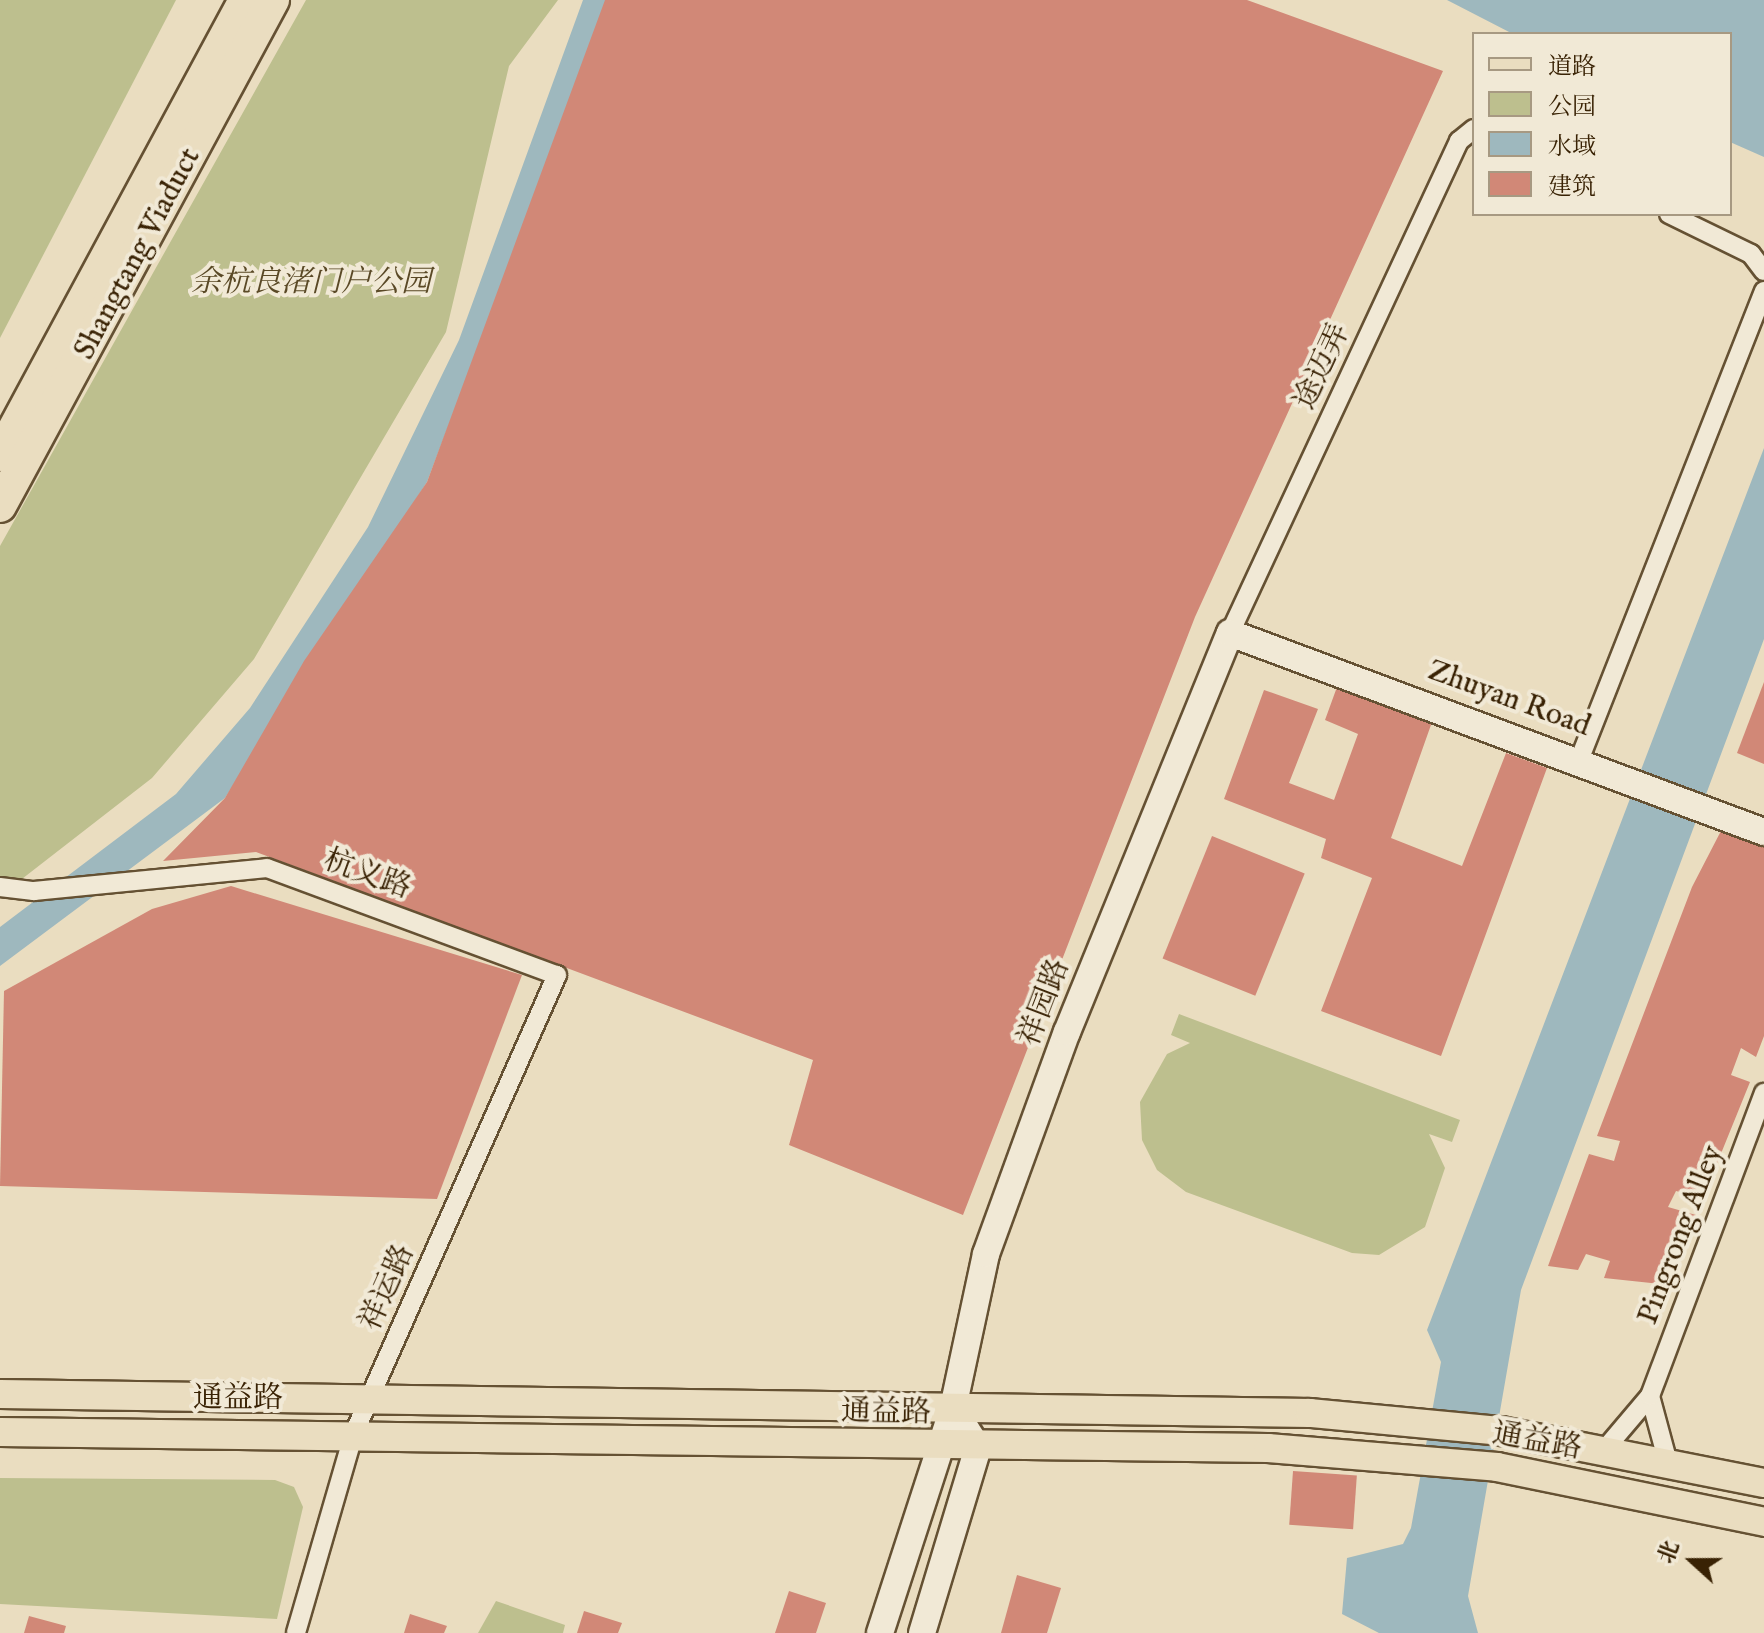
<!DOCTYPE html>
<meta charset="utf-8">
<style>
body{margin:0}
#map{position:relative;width:1764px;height:1633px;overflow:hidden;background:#eaddc0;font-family:"IM FELL English","Noto Serif SC",serif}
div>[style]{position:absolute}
.green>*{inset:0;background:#bdbf8e}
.water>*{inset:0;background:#9eb8be}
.building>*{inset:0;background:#d18877;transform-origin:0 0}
.roads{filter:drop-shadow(2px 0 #655133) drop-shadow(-2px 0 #655133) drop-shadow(0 2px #655133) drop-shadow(0 -2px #655133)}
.street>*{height:18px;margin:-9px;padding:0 9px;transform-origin:9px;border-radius:9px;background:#f1e9d6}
.secondary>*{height:26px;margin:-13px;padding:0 13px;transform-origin:13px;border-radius:13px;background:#f1e9d6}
.primary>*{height:28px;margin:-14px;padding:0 14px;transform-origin:14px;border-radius:14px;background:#eaddc0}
.highway>*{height:32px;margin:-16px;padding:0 16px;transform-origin:16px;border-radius:16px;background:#eaddc0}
span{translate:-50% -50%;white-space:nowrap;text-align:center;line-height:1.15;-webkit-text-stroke:8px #f1e9d6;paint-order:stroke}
.street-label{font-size:30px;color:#392204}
.park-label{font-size:30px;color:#5a4926;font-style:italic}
.legend{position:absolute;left:1472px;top:32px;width:260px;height:184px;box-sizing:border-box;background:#f1e9d6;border:2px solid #a79982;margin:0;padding:10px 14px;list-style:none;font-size:24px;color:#392204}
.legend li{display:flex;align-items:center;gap:16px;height:40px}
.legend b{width:40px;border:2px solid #a79982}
.north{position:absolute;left:1652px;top:1521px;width:80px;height:80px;-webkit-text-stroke:6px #f1e9d6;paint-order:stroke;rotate:291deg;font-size:22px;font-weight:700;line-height:32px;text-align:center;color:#392204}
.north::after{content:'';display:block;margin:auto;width:28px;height:36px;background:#392204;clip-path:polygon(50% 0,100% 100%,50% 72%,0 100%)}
</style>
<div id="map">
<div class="green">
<div style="clip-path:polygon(0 0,176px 0,0 338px)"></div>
<div style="clip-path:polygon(306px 0,558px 0,509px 66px,446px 332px,254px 659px,152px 778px,0 896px,0 546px)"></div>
<div style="clip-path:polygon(1179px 1014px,1460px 1120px,1452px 1142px,1429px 1134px,1445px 1168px,1425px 1227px,1379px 1255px,1352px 1253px,1186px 1192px,1157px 1170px,1142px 1140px,1140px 1102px,1167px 1054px,1190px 1043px,1171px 1035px)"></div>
<div style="clip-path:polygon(0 1478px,275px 1480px,294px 1487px,303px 1507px,277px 1619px,0 1604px)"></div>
<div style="clip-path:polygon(496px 1601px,565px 1625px,563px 1633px,478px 1633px)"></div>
</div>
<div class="water">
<div style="clip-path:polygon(583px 0,610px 0,427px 482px,225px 798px,0 966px,0 927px,176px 794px,250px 708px,368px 527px,459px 340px)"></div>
<div style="clip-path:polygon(1447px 0,1764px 0,1764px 157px,1730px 142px,1730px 34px,1513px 34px)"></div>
<div style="clip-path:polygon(1764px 448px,1764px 639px,1521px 1290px,1468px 1596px,1478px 1633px,1379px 1633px,1342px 1614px,1347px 1558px,1403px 1544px,1411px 1528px,1441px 1362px,1427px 1330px)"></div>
</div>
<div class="building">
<div style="clip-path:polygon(605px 0,1247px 0,1443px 71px,1195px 617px,963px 1215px,789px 1145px,813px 1060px,256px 852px,163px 861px,225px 798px,304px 661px,427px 482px)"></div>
<div style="clip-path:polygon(1764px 682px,1764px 764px,1737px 753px)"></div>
<div style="clip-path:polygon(1337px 687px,1432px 722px,1391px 838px,1462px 866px,1506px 753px,1547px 768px,1441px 1056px,1321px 1011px,1372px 878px,1321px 858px,1326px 839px,1224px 799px,1264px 690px,1318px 709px,1289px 783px,1334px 800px,1358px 734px,1325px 720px)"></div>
<div style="clip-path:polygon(1723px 827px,1764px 842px,1764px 1036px,1756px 1057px,1741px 1048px,1731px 1075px,1750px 1082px,1703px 1198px,1676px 1191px,1668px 1207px,1696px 1215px,1670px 1285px,1604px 1278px,1610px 1261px,1586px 1254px,1578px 1270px,1548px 1266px,1589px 1154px,1614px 1161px,1620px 1141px,1597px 1136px,1692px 887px)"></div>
<div style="left:1212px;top:836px;width:100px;height:132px;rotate:22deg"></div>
<div style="clip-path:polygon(231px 886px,522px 975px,437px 1199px,0 1186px,4px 991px,152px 909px)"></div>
<div style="left:1293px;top:1471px;width:64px;height:54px;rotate:4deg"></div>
<div style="clip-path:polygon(1017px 1575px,1061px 1588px,1047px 1633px,1001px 1633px)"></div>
<div style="clip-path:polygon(789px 1591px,826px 1603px,816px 1633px,775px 1633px)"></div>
<div style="clip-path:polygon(584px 1611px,622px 1623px,618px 1633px,577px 1633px)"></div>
<div style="clip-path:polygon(410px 1614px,447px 1626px,444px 1633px,404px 1633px)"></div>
<div style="clip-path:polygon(29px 1616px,66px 1626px,64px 1633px,24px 1633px)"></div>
</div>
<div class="roads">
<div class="street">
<div style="left:1669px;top:214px;width:91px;rotate:26deg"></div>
<div style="left:1751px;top:254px;width:21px;rotate:53deg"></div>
<div style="left:1230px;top:633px;width:543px;rotate:-65.04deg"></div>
<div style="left:1459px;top:141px;width:19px;rotate:-39deg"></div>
<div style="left:1580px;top:758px;width:502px;rotate:-68.5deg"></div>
<div style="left:0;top:887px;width:34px;rotate:7deg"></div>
<div style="left:34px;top:891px;width:234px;rotate:-5.6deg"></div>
<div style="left:267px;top:868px;width:309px;rotate:20.3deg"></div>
<div style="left:557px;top:975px;width:501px;rotate:113.9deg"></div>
<div style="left:354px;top:1433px;width:208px;rotate:106.2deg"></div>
<div style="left:1650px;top:1396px;width:65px;rotate:74.9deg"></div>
<div style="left:1605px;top:1449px;width:70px;rotate:-49.7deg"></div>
<div style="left:1650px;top:1396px;width:324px;rotate:-69.4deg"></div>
</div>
<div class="secondary">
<div style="left:880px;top:1633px;width:237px;rotate:-72deg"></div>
<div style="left:953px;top:1408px;width:157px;rotate:-77.9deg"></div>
<div style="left:986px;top:1254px;width:236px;rotate:-70deg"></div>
<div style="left:1067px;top:1032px;width:431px;rotate:-67.8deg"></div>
<div style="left:1230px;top:633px;width:570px;rotate:20.44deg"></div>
<div style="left:922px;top:1633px;width:193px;rotate:-73.2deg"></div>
<div style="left:978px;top:1448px;width:47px;rotate:-122deg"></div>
</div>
<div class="primary">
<div style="left:0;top:1394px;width:1310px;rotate:0.83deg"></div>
<div style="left:1310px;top:1413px;width:192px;rotate:5.4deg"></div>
<div style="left:1501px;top:1431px;width:268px;rotate:11.2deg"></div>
<div style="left:0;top:1432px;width:1268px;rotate:0.72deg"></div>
<div style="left:1268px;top:1448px;width:230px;rotate:4.7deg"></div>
<div style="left:1497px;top:1467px;width:273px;rotate:11.6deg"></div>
</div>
<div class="highway">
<div style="left:0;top:455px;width:517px;rotate:-61.7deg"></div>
<div style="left:0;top:506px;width:575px;rotate:-61.65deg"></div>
</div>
</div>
<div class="street-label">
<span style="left:138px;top:254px;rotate:-62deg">Shangtang Viaduct</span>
<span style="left:1323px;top:367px;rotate:-65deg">途迈弄</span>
<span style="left:1509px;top:699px;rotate:20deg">Zhuyan Road</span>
<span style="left:367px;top:875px;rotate:20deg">杭义路</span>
<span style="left:1045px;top:1003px;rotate:-69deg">祥园路</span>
<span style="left:1681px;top:1235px;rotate:-69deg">Pingrong Alley</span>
<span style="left:388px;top:1288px;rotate:-66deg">祥运路</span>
<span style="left:238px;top:1399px">通益路</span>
<span style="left:886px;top:1413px;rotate:1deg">通益路</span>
<span style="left:1537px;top:1442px;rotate:10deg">通益路</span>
</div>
<div class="park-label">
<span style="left:311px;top:283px">余杭良渚门户公园</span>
</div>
<ul class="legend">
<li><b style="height:10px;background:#eaddc0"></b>道路</li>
<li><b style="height:22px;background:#bdbf8e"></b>公园</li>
<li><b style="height:22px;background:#9eb8be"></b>水域</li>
<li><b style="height:22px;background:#d18877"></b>建筑</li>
</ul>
<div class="north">北</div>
</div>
